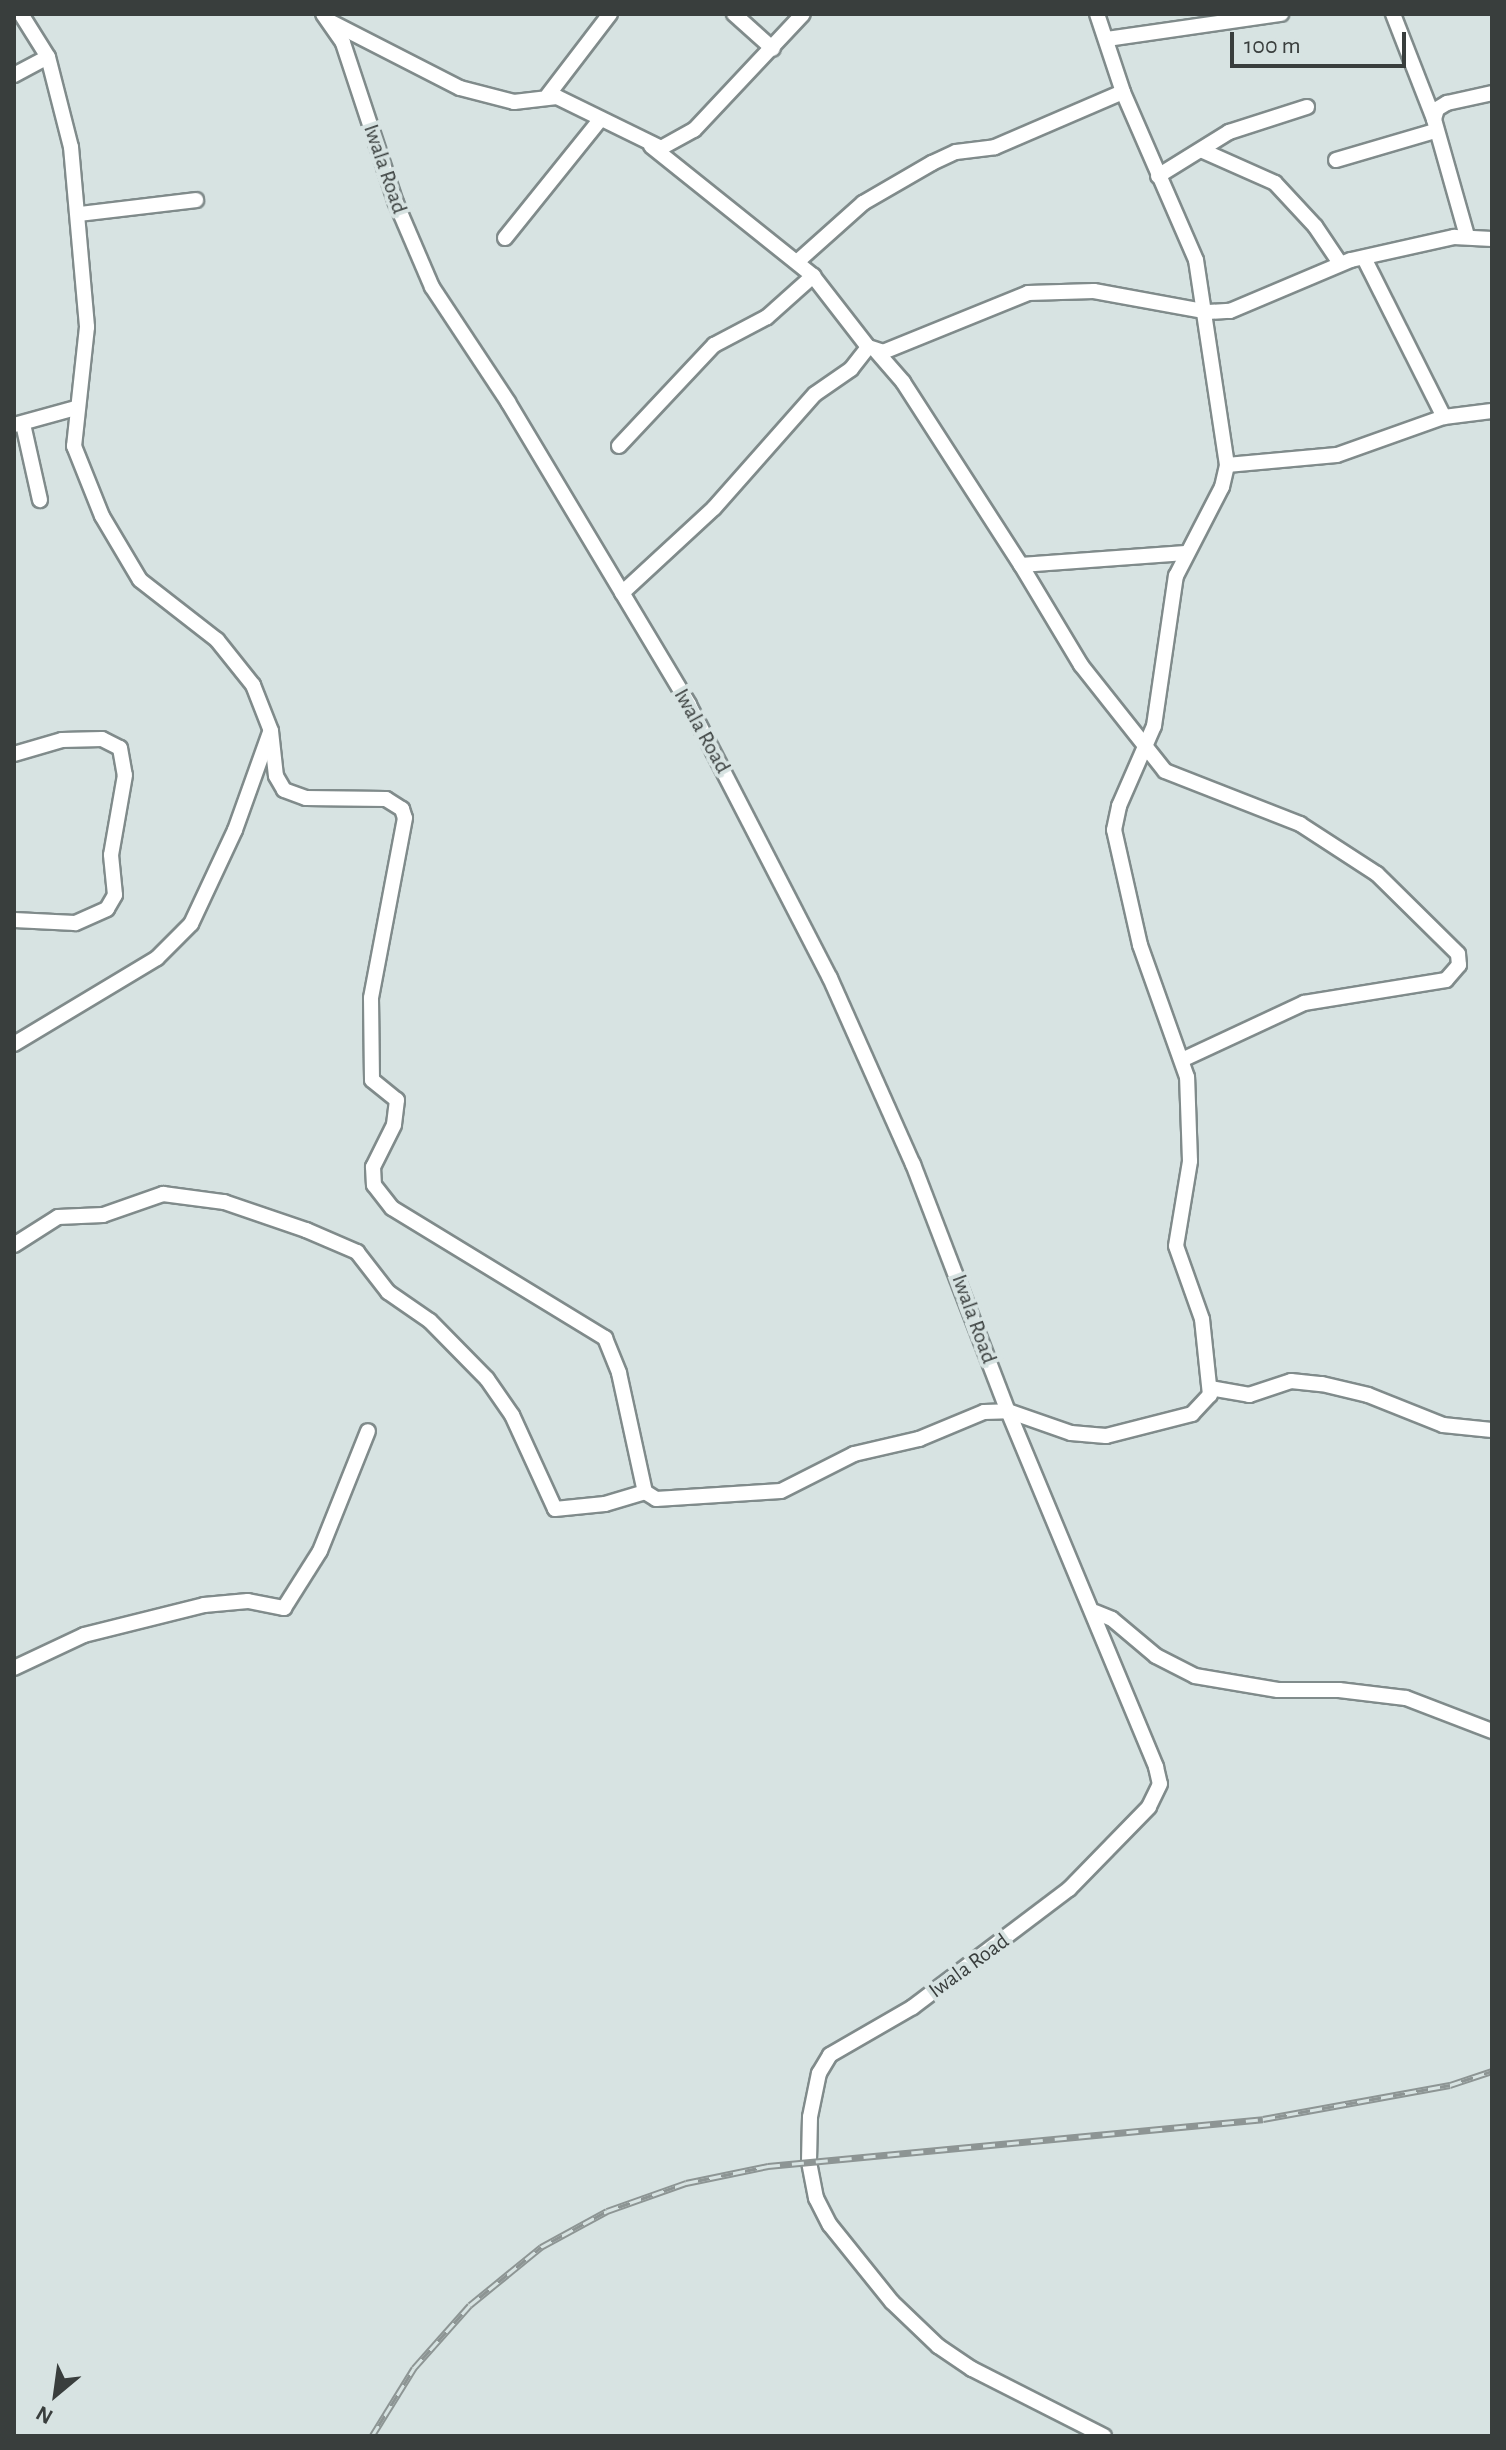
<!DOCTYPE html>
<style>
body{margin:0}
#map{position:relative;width:1506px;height:2450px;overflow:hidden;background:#d7e3e2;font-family:"Alegreya Sans",sans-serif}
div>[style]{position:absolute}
.roads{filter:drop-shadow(2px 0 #808b8b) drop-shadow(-2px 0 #808b8b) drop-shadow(0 2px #808b8b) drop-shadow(0 -2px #808b8b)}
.minor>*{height:14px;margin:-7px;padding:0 7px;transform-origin:7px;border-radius:7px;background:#fff}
.rail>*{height:7px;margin-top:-3.5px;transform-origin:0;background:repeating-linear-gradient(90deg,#d7e3e2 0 12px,#8d9594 0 24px);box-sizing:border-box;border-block:2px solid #8d9594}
span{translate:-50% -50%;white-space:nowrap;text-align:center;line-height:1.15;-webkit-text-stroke:8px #d7e3e2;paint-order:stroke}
.street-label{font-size:22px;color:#393e3d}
.frame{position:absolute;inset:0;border:16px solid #393e3d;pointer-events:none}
.north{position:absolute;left:16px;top:2354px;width:80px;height:80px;-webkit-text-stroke:6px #d7e3e2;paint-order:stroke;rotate:209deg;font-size:22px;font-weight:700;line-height:32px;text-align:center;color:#393e3d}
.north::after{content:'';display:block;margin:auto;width:28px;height:36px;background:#393e3d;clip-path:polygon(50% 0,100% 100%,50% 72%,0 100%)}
.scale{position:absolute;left:1230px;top:32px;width:176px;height:36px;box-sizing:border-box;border:4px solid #393e3d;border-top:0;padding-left:10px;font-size:24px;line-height:28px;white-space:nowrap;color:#393e3d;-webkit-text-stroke:6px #d7e3e2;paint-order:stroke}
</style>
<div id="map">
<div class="roads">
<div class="minor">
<div style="left:21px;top:14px;width:51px;rotate:57.9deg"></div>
<div style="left:48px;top:57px;width:93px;rotate:75.7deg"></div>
<div style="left:71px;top:147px;width:181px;rotate:84.9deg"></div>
<div style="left:87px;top:327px;width:120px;rotate:96.2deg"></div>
<div style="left:74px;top:446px;width:75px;rotate:68.2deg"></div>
<div style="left:102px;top:516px;width:74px;rotate:59.3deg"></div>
<div style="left:140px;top:580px;width:98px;rotate:37.9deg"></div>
<div style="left:217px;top:640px;width:58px;rotate:51.3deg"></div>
<div style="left:253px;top:685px;width:49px;rotate:68.6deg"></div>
<div style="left:271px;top:731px;width:45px;rotate:83.7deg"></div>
<div style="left:276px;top:776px;width:16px;rotate:60deg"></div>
<div style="left:284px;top:790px;width:23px;rotate:20deg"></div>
<div style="left:306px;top:798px;width:80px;rotate:0.7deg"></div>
<div style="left:386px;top:799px;width:19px;rotate:32deg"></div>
<div style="left:402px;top:809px;width:9px;rotate:72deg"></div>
<div style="left:405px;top:818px;width:183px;rotate:100.7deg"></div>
<div style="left:371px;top:998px;width:82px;rotate:89.3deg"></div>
<div style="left:372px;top:1080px;width:32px;rotate:39deg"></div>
<div style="left:397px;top:1100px;width:25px;rotate:97deg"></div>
<div style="left:394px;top:1125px;width:47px;rotate:116.6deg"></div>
<div style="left:373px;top:1167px;width:18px;rotate:87deg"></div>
<div style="left:374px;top:1185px;width:29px;rotate:52deg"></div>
<div style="left:392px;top:1208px;width:250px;rotate:31.4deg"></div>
<div style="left:605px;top:1338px;width:38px;rotate:68deg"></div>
<div style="left:619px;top:1373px;width:122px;rotate:77.7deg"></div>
<div style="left:645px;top:1492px;width:13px;rotate:32deg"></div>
<div style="left:656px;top:1499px;width:125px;rotate:-3.7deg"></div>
<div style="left:781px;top:1491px;width:82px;rotate:-26.9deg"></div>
<div style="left:854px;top:1454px;width:67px;rotate:-13deg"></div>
<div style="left:919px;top:1439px;width:70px;rotate:-22.6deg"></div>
<div style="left:984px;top:1412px;width:24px;rotate:-2deg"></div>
<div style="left:1008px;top:1411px;width:67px;rotate:19.2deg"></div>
<div style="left:1071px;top:1433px;width:35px;rotate:5deg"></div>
<div style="left:1106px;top:1436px;width:89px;rotate:-14.3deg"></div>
<div style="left:1192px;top:1414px;width:26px;rotate:-47deg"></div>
<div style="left:1210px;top:1395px;width:76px;rotate:-96deg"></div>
<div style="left:1202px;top:1319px;width:77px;rotate:-109.6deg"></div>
<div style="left:1176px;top:1246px;width:86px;rotate:-80.6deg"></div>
<div style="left:1190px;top:1161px;width:84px;rotate:-92deg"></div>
<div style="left:1187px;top:1077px;width:140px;rotate:-109.6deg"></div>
<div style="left:1140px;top:945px;width:118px;rotate:-102.7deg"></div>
<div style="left:1114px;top:830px;width:25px;rotate:-78deg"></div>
<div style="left:1119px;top:806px;width:87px;rotate:-66.4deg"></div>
<div style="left:1154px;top:726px;width:152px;rotate:-81.7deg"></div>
<div style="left:1176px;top:576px;width:100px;rotate:-62.7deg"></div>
<div style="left:1222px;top:487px;width:23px;rotate:-77deg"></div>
<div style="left:1227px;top:465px;width:207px;rotate:-98.6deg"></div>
<div style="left:1196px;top:260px;width:183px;rotate:-113.5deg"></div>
<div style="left:1123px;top:92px;width:82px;rotate:-108.4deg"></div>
<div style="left:323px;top:14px;width:35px;rotate:55deg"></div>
<div style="left:343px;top:43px;width:169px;rotate:71.7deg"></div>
<div style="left:396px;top:203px;width:91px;rotate:66.8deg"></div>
<div style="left:432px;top:287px;width:138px;rotate:56.5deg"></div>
<div style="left:508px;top:402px;width:353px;rotate:59.1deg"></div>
<div style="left:689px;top:705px;width:307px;rotate:62.7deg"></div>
<div style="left:830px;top:978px;width:204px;rotate:66deg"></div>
<div style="left:913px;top:1164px;width:265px;rotate:69deg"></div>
<div style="left:1008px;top:1411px;width:386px;rotate:67.4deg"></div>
<div style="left:1156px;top:1767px;width:17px;rotate:77deg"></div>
<div style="left:1160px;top:1784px;width:25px;rotate:116deg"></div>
<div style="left:1149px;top:1807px;width:115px;rotate:134.3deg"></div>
<div style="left:1069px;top:1889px;width:196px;rotate:142.9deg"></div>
<div style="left:913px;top:2007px;width:96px;rotate:150deg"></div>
<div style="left:830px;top:2055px;width:21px;rotate:121deg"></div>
<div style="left:819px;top:2073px;width:45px;rotate:101.6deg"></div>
<div style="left:810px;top:2117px;width:45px;rotate:91.3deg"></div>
<div style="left:809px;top:2162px;width:37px;rotate:79deg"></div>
<div style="left:816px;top:2198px;width:30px;rotate:63deg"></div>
<div style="left:830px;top:2225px;width:99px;rotate:51.2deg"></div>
<div style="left:892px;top:2302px;width:64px;rotate:43.7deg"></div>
<div style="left:938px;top:2346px;width:41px;rotate:34.1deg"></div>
<div style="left:972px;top:2369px;width:148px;rotate:26.9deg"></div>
<div style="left:734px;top:14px;width:52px;rotate:41.9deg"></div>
<div style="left:1393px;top:14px;width:113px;rotate:68.7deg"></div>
<div style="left:329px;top:21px;width:147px;rotate:27.1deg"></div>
<div style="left:460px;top:88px;width:56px;rotate:14.5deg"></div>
<div style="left:514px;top:102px;width:43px;rotate:-6.6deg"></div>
<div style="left:557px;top:97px;width:116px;rotate:26.1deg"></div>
<div style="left:661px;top:148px;width:38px;rotate:-29deg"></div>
<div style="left:694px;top:130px;width:159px;rotate:-46.8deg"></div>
<div style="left:1107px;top:39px;width:176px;rotate:-8.2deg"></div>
<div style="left:14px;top:75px;width:38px;rotate:-28deg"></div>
<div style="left:548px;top:95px;width:102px;rotate:-52.6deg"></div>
<div style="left:651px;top:146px;width:208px;rotate:38.7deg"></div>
<div style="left:813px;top:276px;width:90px;rotate:52.2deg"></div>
<div style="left:868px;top:347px;width:16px;rotate:18deg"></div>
<div style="left:883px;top:352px;width:157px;rotate:-22.1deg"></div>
<div style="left:1028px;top:293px;width:66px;rotate:-1.7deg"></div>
<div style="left:1094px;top:291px;width:116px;rotate:10.4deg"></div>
<div style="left:1208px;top:312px;width:22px;rotate:-3deg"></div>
<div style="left:1230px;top:311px;width:131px;rotate:-22.9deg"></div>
<div style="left:1351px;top:260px;width:106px;rotate:-12.6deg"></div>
<div style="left:1454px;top:237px;width:38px;rotate:3deg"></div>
<div style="left:1201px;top:150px;width:81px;rotate:24deg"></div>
<div style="left:1275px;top:183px;width:59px;rotate:47.1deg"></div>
<div style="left:1315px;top:226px;width:45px;rotate:56deg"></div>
<div style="left:1336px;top:160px;width:103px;rotate:-16.3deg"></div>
<div style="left:1158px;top:176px;width:84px;rotate:-31.8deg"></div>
<div style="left:1229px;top:132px;width:82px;rotate:-17.8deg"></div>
<div style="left:79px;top:214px;width:118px;rotate:-6.8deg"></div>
<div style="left:1467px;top:236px;width:122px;rotate:-105.8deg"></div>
<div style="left:1434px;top:119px;width:10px;rotate:-73deg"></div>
<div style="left:1437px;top:109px;width:12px;rotate:-31deg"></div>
<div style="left:1447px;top:103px;width:46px;rotate:-12.5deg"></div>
<div style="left:505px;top:238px;width:151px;rotate:-51.2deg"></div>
<div style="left:1364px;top:258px;width:178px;rotate:63.3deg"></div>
<div style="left:797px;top:262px;width:89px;rotate:-41.8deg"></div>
<div style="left:863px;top:203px;width:80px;rotate:-30.1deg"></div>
<div style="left:932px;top:163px;width:26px;rotate:-25deg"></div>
<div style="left:956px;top:152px;width:39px;rotate:-7deg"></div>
<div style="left:995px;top:147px;width:139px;rotate:-23.3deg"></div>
<div style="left:877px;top:352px;width:40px;rotate:49deg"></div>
<div style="left:903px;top:382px;width:218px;rotate:57.2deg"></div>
<div style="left:1021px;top:565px;width:165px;rotate:-4.2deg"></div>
<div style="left:23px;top:424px;width:78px;rotate:77.4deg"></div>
<div style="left:14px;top:425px;width:64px;rotate:-15.3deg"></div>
<div style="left:619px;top:446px;width:139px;rotate:-46.8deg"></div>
<div style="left:714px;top:345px;width:60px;rotate:-27.8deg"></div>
<div style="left:767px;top:317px;width:62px;rotate:-41.7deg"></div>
<div style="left:1227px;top:465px;width:110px;rotate:-5.2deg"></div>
<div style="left:1337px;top:455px;width:114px;rotate:-19.6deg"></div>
<div style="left:1444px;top:417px;width:48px;rotate:-7.1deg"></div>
<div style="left:1021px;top:565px;width:117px;rotate:59deg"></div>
<div style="left:1081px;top:665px;width:135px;rotate:51.6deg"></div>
<div style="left:1165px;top:771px;width:145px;rotate:21.4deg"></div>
<div style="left:1300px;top:824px;width:92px;rotate:33deg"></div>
<div style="left:1377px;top:874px;width:114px;rotate:44.6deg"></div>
<div style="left:1458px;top:954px;width:11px;rotate:85deg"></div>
<div style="left:1459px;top:965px;width:20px;rotate:131deg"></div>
<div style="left:1446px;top:980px;width:144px;rotate:170.8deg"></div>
<div style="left:1304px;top:1003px;width:132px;rotate:155deg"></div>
<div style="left:622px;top:593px;width:125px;rotate:-42.7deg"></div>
<div style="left:714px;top:508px;width:152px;rotate:-48.5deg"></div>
<div style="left:815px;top:394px;width:44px;rotate:-34.8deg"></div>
<div style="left:851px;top:369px;width:28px;rotate:-52deg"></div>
<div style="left:14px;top:754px;width:50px;rotate:-16.3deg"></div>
<div style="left:62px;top:740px;width:40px;rotate:-1.4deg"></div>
<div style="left:102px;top:739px;width:20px;rotate:27deg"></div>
<div style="left:120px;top:748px;width:27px;rotate:80deg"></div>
<div style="left:125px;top:775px;width:81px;rotate:99.9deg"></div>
<div style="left:111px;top:855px;width:40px;rotate:84.3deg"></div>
<div style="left:115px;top:895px;width:16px;rotate:120deg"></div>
<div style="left:107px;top:909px;width:35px;rotate:156deg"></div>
<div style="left:75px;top:923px;width:61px;rotate:-177.2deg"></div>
<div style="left:14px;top:1044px;width:167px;rotate:-31deg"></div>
<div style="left:157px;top:958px;width:48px;rotate:-45deg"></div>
<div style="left:191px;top:924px;width:104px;rotate:-64.9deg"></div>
<div style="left:235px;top:830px;width:104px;rotate:-70.3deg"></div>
<div style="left:14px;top:1245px;width:52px;rotate:-32.5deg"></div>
<div style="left:58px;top:1217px;width:45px;rotate:-2.5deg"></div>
<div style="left:103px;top:1215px;width:64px;rotate:-19.3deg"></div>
<div style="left:163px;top:1194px;width:62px;rotate:7.5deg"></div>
<div style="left:224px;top:1202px;width:87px;rotate:18.9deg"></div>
<div style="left:306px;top:1230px;width:56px;rotate:23.3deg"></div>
<div style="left:357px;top:1252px;width:51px;rotate:52.2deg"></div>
<div style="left:388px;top:1292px;width:51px;rotate:34.6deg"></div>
<div style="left:430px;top:1321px;width:81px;rotate:45.5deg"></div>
<div style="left:487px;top:1379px;width:44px;rotate:55.2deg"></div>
<div style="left:512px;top:1415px;width:103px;rotate:65.4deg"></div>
<div style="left:555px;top:1509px;width:50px;rotate:-5.7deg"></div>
<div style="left:605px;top:1504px;width:42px;rotate:-16.7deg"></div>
<div style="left:1210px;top:1388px;width:40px;rotate:10deg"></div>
<div style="left:1249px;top:1395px;width:44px;rotate:-18.4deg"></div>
<div style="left:1291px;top:1381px;width:31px;rotate:6deg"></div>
<div style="left:1322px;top:1384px;width:47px;rotate:13.4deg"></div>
<div style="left:1368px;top:1395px;width:81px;rotate:21.8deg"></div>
<div style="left:1443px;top:1425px;width:49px;rotate:5.8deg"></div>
<div style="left:1095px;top:1612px;width:18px;rotate:22deg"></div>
<div style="left:1112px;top:1619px;width:57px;rotate:40.1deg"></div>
<div style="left:1156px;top:1656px;width:44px;rotate:27.1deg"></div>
<div style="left:1195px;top:1676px;width:84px;rotate:9.6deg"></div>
<div style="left:1278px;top:1690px;width:61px"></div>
<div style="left:1339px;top:1690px;width:67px;rotate:6.8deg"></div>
<div style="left:1406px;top:1698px;width:92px;rotate:21deg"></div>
<div style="left:14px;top:1668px;width:77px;rotate:-25.2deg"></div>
<div style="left:84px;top:1635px;width:124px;rotate:-14deg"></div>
<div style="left:204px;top:1605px;width:44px;rotate:-5.2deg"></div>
<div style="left:248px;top:1601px;width:37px;rotate:11deg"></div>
<div style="left:284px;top:1608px;width:67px;rotate:-57.7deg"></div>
<div style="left:320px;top:1551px;width:129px;rotate:-68.2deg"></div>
</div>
</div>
<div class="rail">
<div style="left:372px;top:2436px;width:80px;rotate:-58.3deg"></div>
<div style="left:414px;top:2368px;width:84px;rotate:-48.4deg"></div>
<div style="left:470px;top:2305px;width:92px;rotate:-39.2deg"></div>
<div style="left:541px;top:2247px;width:75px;rotate:-28.6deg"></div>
<div style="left:607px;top:2211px;width:84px;rotate:-19.5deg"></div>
<div style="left:686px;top:2183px;width:84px;rotate:-11.7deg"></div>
<div style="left:768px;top:2166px;width:497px;rotate:-5.4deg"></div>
<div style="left:1263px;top:2119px;width:190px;rotate:-10.3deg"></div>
<div style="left:1450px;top:2085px;width:44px;rotate:-18.4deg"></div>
</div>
<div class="street-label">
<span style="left:385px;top:169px;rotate:71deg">Iwala Road</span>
<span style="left:702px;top:731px;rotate:61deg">Iwala Road</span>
<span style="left:974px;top:1319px;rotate:70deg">Iwala Road</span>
<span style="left:969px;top:1966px;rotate:-36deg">Iwala Road</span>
</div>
<div class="frame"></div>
<div class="north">N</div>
<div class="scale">100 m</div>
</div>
